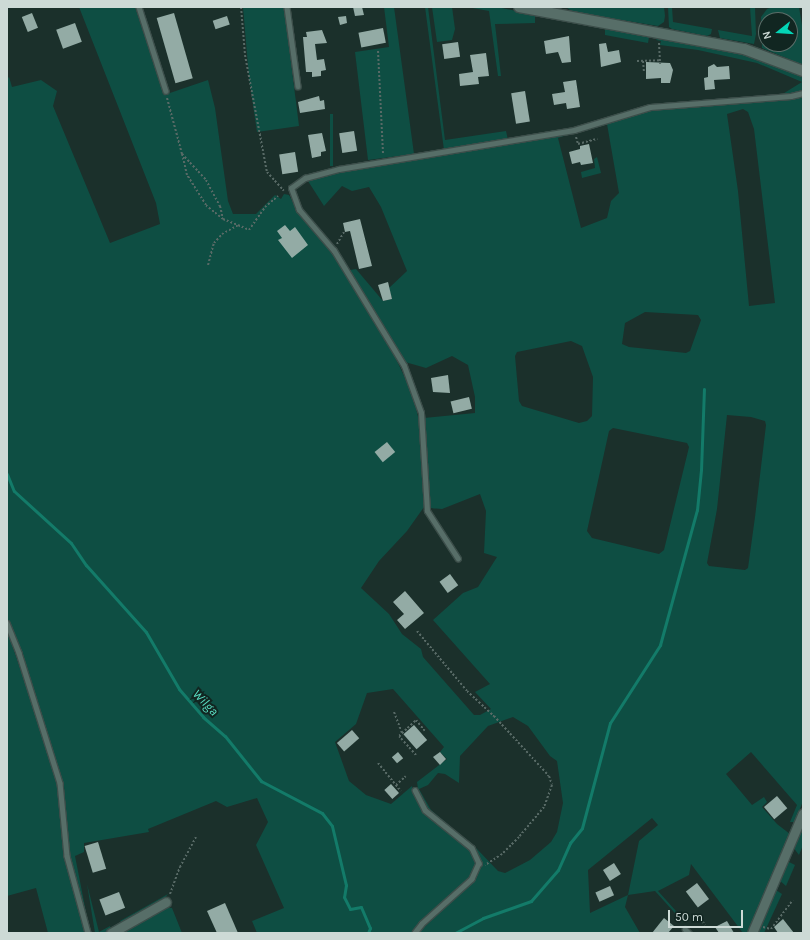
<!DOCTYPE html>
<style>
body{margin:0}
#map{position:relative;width:810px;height:940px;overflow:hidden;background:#1b302b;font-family:Karla,sans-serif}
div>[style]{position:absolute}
.green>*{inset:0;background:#0e4e43;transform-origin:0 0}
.stream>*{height:3px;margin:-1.5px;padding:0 1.5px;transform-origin:1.5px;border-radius:1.5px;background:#137b69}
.building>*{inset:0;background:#93aba5;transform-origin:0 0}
.path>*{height:2px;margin-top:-1px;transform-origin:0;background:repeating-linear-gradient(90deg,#586a66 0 2px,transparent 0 4px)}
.roads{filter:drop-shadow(1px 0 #3c4e4a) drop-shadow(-1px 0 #3c4e4a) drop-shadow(0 1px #3c4e4a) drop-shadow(0 -1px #3c4e4a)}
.service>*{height:4.5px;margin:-2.25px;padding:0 2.25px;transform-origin:2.25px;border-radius:2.25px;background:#576e68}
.minor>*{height:9px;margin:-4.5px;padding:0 4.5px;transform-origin:4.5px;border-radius:4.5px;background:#576e68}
.tertiary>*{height:10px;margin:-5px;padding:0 5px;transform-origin:5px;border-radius:5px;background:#576e68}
span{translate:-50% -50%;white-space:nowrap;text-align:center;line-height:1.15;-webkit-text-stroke:4px #112621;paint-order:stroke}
.water-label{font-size:13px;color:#59ddc2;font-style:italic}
.frame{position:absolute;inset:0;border:8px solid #cddad6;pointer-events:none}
.north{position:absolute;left:758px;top:12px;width:40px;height:40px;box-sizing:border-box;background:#112621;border:1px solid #5c6e69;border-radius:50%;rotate:253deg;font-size:11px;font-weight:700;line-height:16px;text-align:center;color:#cddad6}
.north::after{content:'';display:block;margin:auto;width:14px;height:18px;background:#04d5b6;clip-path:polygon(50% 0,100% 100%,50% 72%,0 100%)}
.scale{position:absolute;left:668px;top:910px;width:75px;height:18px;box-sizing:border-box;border:2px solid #cddad6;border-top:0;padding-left:5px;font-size:12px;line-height:14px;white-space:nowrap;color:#cddad6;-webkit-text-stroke:3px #112621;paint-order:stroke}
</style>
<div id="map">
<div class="green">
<div style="clip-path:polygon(evenodd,79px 7px,135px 7px,164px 95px,208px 80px,215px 108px,228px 201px,233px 214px,256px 214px,275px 195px,281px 199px,284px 194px,289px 195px,297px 210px,332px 252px,389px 344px,413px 395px,419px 421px,424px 507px,407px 531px,379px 561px,361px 588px,389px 614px,402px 634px,421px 649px,423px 657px,474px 715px,480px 715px,491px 709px,475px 692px,490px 684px,433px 620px,463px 593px,478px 587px,497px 557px,484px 553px,486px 511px,480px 494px,442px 509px,430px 508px,424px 418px,475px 413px,475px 397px,468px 365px,452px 356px,426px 368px,405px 362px,350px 270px,356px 269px,383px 301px,392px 299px,389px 288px,407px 271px,381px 207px,369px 187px,352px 191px,342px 186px,324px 206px,308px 181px,341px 172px,523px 142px,590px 127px,558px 138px,581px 228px,607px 218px,611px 201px,619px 193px,607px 124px,598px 127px,598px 124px,653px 109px,803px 96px,803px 801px,795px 822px,790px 822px,797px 805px,751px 752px,726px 774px,752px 805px,764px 797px,767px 802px,762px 807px,777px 824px,790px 834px,749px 933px,743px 933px,691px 864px,689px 875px,658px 891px,685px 921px,683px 922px,655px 891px,628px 895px,625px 907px,640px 933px,418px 933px,475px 880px,481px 866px,476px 850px,428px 810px,419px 796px,417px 782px,447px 759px,440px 752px,444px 747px,393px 689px,367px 693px,356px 724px,335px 742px,349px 781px,366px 795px,391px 804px,412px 786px,415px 798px,424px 812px,471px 850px,476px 864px,470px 878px,421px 921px,413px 933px,257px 933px,252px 921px,284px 908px,256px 845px,268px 822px,257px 798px,227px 807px,216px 801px,148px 829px,149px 832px,84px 843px,84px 852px,75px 856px,88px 922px,69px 853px,64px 788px,30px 679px,7px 618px,7px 79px,9px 77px,12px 87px,41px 80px,57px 91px,53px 106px,110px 243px,160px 224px,156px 203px,79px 7px,743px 109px,748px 112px,754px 129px,775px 303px,749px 306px,738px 191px,727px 114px,743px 109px,79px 7px,645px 312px,698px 315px,701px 320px,690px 351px,686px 353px,629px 347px,622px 344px,625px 323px,645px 312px,79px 7px,571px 341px,582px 346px,593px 377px,592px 416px,587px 421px,579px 423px,522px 406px,519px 401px,515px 356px,517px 352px,571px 341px,79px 7px,727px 415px,751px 417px,765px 421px,766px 425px,755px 517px,748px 568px,745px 570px,709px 566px,707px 563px,717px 509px,727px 415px,79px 7px,613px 428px,687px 443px,689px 447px,664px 550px,659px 554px,592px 538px,587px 531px,609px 431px,613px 428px,79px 7px,513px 717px,528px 726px,550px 756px,557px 761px,563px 803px,557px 832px,551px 842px,530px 860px,505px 873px,498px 871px,477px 849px,431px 810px,419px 789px,428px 785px,438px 773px,445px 774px,459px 783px,460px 756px,488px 726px,513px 717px,79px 7px,652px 818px,658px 825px,639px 841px,628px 895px,590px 913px,588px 870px,652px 818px)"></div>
<div style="clip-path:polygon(243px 7px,284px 7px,299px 126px,257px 132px,249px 78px)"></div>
<div style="clip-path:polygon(384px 7px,394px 7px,414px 154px,368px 160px,355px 52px,389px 47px)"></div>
<div style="clip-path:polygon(425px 7px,428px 7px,445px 140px,506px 131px,508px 140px,444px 150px)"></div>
<div style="clip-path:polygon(432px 7px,452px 7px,455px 29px,452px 40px,437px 42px)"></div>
<div style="clip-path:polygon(467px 7px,497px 7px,535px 15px,535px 23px,495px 24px,501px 76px,498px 76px,489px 11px)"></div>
<div style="clip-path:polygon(566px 7px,664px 7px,665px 16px,664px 22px,658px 26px,573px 12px)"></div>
<div style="clip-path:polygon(668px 7px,672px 7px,673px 22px,712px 29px,711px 34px,707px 36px,672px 29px,669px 27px)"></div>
<div style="clip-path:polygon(750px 7px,755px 7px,756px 34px,754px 44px,720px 38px,718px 30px,752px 36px)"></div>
<div style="clip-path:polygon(evenodd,773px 7px,799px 7px,803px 31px,803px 65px,762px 48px,761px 17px,767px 9px,773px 7px,766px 20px,790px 20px,790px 44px,766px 44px,766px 20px)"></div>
<div style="clip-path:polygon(609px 27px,646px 34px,649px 37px,648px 43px,605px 35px,605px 29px)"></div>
<div style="clip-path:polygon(659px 36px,745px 53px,792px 71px,803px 77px,803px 91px,781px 95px,802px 82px,757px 63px,698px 50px,660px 45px,661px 41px,656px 40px)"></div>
<div style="left:330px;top:114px;width:3px;height:52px"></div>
<div style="clip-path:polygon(597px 157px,601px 173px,582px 178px,581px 172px,595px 168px,594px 159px)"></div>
<div style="clip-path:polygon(7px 630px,53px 765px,60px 793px,65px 854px,85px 933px,48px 933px,36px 888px,7px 896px)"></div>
<div style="clip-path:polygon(803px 822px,803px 845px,799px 855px,793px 847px)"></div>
<div style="clip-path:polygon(787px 861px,795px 865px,786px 886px,779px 880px)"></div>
<div style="clip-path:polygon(87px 884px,99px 932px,110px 926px,111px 930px,105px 933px,95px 933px)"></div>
<div style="clip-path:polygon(776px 890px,782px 894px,764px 933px,758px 933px)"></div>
<div style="clip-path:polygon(168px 894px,164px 899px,122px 923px,120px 921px)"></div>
<div style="clip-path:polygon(163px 907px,172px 908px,182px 933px,117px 933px)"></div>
</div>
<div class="stream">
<div style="left:7px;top:474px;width:18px;rotate:68deg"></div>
<div style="left:14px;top:491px;width:77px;rotate:42.4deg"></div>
<div style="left:71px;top:543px;width:27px;rotate:56deg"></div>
<div style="left:86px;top:565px;width:90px;rotate:48.2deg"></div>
<div style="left:146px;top:632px;width:66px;rotate:59.9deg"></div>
<div style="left:179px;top:689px;width:37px;rotate:49deg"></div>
<div style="left:203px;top:717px;width:29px;rotate:41deg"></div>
<div style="left:225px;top:736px;width:58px;rotate:51.3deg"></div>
<div style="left:261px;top:781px;width:69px;rotate:27.7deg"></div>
<div style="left:322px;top:813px;width:16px;rotate:52deg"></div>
<div style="left:332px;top:826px;width:61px;rotate:76.7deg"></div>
<div style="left:346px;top:885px;width:12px;rotate:99deg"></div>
<div style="left:344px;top:897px;width:13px;rotate:63deg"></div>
<div style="left:350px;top:909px;width:11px;rotate:-10deg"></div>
<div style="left:361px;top:907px;width:23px;rotate:67deg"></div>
<div style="left:370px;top:928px;width:5px;rotate:112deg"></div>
<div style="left:455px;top:933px;width:32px;rotate:-28deg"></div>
<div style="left:483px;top:918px;width:51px;rotate:-19.5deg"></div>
<div style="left:531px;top:901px;width:41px;rotate:-48.9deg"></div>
<div style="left:558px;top:870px;width:30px;rotate:-66deg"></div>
<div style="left:570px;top:843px;width:19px;rotate:-51deg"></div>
<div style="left:582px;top:828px;width:109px;rotate:-75.1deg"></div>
<div style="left:610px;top:723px;width:93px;rotate:-57.3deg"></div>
<div style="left:660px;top:645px;width:140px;rotate:-74.7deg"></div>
<div style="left:697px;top:510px;width:40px;rotate:-84.3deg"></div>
<div style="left:701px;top:470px;width:81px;rotate:-87.9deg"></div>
</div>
<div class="building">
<div style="clip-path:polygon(353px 7px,362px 7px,364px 15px,355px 16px)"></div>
<div style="left:32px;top:13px;width:16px;height:11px;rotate:68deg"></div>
<div style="left:174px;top:13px;width:68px;height:18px;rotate:74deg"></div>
<div style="left:227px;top:16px;width:9px;height:15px;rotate:72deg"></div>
<div style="clip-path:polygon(346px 16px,347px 23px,340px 25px,338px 17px)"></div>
<div style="left:75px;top:23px;width:20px;height:20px;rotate:70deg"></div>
<div style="left:383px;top:28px;width:15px;height:25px;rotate:79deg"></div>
<div style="clip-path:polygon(322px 30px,327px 43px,315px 44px,317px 60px,324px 59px,326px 70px,321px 71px,321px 76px,312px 77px,312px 72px,306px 72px,303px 37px,307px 37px,306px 32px)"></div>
<div style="clip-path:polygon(569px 36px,571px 62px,562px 63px,558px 52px,546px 54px,544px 41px)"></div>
<div style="left:458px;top:42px;width:15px;height:16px;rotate:82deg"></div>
<div style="clip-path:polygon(606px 43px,608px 52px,619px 50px,621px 62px,601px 67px,599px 44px)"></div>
<div style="clip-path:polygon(486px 53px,489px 76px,478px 77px,479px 84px,460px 86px,459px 74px,473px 72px,470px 55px)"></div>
<div style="clip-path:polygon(646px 62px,670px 63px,673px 70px,670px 83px,661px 83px,661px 78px,646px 79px)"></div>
<div style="clip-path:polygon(714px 64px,717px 67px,729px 66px,730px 79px,714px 80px,715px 89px,705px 90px,704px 78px,708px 77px,708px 67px)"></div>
<div style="clip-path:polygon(576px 80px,580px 107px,567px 109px,566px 103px,554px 105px,552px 94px,565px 92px,563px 82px)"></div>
<div style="left:525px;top:91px;width:31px;height:14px;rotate:81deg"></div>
<div style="clip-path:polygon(319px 96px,320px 101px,324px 100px,325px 109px,300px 113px,298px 102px)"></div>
<div style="left:354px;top:131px;width:20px;height:15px;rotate:81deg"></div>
<div style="clip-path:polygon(322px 133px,326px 151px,321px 152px,321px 156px,312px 158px,308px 135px)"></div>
<div style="clip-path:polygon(589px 144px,593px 163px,581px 165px,580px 162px,572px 164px,569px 152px,580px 149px,580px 146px)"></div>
<div style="left:295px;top:152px;width:20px;height:16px;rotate:81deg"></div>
<div style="clip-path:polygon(360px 219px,372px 266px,359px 269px,350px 231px,345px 232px,343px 223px)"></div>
<div style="clip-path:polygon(285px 225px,290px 231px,295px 227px,308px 245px,292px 258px,278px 240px,282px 238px,277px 231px)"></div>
<div style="clip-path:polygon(388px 282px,392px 299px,383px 301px,378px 285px)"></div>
<div style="clip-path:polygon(448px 375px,450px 393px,433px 392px,431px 378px)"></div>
<div style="left:469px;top:397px;width:12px;height:19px;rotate:76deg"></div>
<div style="left:387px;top:442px;width:13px;height:16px;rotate:51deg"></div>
<div style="left:450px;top:574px;width:14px;height:13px;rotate:54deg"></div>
<div style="clip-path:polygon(405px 591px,424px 613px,405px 629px,397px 620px,404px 614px,393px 602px)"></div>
<div style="left:414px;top:725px;width:20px;height:14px;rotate:49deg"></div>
<div style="left:352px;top:730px;width:11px;height:20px;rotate:49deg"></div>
<div style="left:398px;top:752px;width:8px;height:8px;rotate:50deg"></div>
<div style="clip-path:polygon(440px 752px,446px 759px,440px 765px,433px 757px)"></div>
<div style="left:391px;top:784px;width:12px;height:9px;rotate:48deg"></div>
<div style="left:777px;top:796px;width:16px;height:17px;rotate:50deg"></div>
<div style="left:98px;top:842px;width:28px;height:14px;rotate:73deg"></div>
<div style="left:614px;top:863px;width:13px;height:13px;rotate:58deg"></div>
<div style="left:697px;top:883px;width:20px;height:14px;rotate:53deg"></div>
<div style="left:610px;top:886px;width:10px;height:16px;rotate:66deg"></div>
<div style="left:119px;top:892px;width:17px;height:21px;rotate:69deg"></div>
<div style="clip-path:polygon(225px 903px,238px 933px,217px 933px,207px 911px)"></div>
<div style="clip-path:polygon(664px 918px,674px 926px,668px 933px,652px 933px)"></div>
<div style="clip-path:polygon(783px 919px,794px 933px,778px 933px,774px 927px)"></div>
<div style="clip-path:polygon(727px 921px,734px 933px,719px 933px,715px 927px)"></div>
</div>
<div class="path">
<div style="left:241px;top:7px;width:48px;rotate:85.2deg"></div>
<div style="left:245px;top:55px;width:119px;rotate:79.4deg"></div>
<div style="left:267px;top:172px;width:25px;rotate:48deg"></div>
<div style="left:659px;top:43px;width:21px;rotate:87deg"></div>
<div style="left:378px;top:51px;width:104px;rotate:87.2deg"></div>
<div style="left:637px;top:61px;width:23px;rotate:-2deg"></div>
<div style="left:643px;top:61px;width:12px;rotate:85deg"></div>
<div style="left:167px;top:98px;width:58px;rotate:75deg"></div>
<div style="left:182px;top:154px;width:35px;rotate:47deg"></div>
<div style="left:206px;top:180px;width:30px;rotate:62deg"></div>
<div style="left:220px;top:206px;width:13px;rotate:77deg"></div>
<div style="left:223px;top:219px;width:22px;rotate:-141deg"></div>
<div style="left:206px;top:205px;width:36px;rotate:-122deg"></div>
<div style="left:187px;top:175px;width:22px;rotate:-103deg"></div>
<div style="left:576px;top:137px;width:7px;rotate:74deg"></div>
<div style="left:578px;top:144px;width:20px;rotate:-15deg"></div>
<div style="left:223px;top:219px;width:16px;rotate:22deg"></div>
<div style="left:337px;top:244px;width:14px;rotate:-60deg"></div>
<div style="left:208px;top:265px;width:23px;rotate:-75deg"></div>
<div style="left:214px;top:243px;width:12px;rotate:-48deg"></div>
<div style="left:222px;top:234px;width:18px;rotate:-29deg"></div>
<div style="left:238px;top:225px;width:12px;rotate:24deg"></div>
<div style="left:249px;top:230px;width:28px;rotate:-55deg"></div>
<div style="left:265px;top:207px;width:17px;rotate:-40deg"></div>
<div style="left:417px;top:631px;width:78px;rotate:50.2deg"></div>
<div style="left:467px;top:691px;width:37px;rotate:43deg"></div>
<div style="left:494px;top:716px;width:81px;rotate:47.5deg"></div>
<div style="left:549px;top:776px;width:9px;rotate:72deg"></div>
<div style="left:552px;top:785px;width:23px;rotate:110deg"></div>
<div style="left:544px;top:807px;width:39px;rotate:130deg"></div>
<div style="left:519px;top:837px;width:24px;rotate:135deg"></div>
<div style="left:502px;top:854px;width:20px;rotate:147deg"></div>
<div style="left:394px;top:712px;width:22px;rotate:69deg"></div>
<div style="left:416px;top:755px;width:25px;rotate:-132deg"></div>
<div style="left:399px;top:736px;width:23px;rotate:-43deg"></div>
<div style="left:416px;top:720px;width:14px;rotate:51deg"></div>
<div style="left:378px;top:763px;width:36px;rotate:51deg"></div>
<div style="left:396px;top:785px;width:13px;rotate:-42deg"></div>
<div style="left:170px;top:894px;width:29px;rotate:-70deg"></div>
<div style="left:180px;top:867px;width:34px;rotate:-62deg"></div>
<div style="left:698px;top:915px;width:12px;rotate:55deg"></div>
<div style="left:763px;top:927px;width:8px;rotate:14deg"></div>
<div style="left:771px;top:929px;width:36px;rotate:-53deg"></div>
</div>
<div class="roads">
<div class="service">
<div style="left:139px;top:7px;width:88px;rotate:72.2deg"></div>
<div style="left:287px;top:7px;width:80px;rotate:82.1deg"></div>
<div style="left:458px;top:559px;width:57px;rotate:-122.9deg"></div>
<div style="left:427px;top:511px;width:98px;rotate:-93.5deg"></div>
<div style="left:421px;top:413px;width:50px;rotate:-109.9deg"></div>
<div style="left:404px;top:366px;width:135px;rotate:-121.3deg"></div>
<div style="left:334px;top:251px;width:54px;rotate:-130.5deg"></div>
<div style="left:299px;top:210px;width:23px;rotate:-110deg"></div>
<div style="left:291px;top:188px;width:17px;rotate:-36deg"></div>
<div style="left:305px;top:178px;width:35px;rotate:-15deg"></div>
<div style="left:339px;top:169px;width:238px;rotate:-9.4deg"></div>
<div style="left:574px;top:130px;width:79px;rotate:-16.8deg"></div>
<div style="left:650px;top:107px;width:141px;rotate:-4.5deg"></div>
<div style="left:791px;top:96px;width:12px;rotate:-14deg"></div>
<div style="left:7px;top:623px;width:32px;rotate:68deg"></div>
<div style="left:19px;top:653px;width:136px;rotate:72.5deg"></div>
<div style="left:60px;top:783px;width:73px;rotate:84.5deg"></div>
<div style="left:67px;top:856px;width:80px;rotate:74.7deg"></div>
<div style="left:415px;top:790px;width:22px;rotate:63deg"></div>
<div style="left:425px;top:810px;width:60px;rotate:39deg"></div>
<div style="left:472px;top:848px;width:17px;rotate:65deg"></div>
<div style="left:479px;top:863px;width:17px;rotate:114deg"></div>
<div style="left:472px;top:879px;width:67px;rotate:138deg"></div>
<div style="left:422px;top:924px;width:11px;rotate:128deg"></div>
<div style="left:685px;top:929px;width:6px;rotate:45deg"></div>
</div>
<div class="minor">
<div style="left:111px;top:933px;width:63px;rotate:-29.4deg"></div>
<div style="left:752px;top:933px;width:130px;rotate:-67deg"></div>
</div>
<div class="tertiary">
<div style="left:519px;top:7px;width:229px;rotate:10.6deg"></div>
<div style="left:744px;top:49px;width:63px;rotate:20.4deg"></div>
</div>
</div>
<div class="water-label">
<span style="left:205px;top:703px;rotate:46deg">Wilga</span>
</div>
<div class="frame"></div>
<div class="north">N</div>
<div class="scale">50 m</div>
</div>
